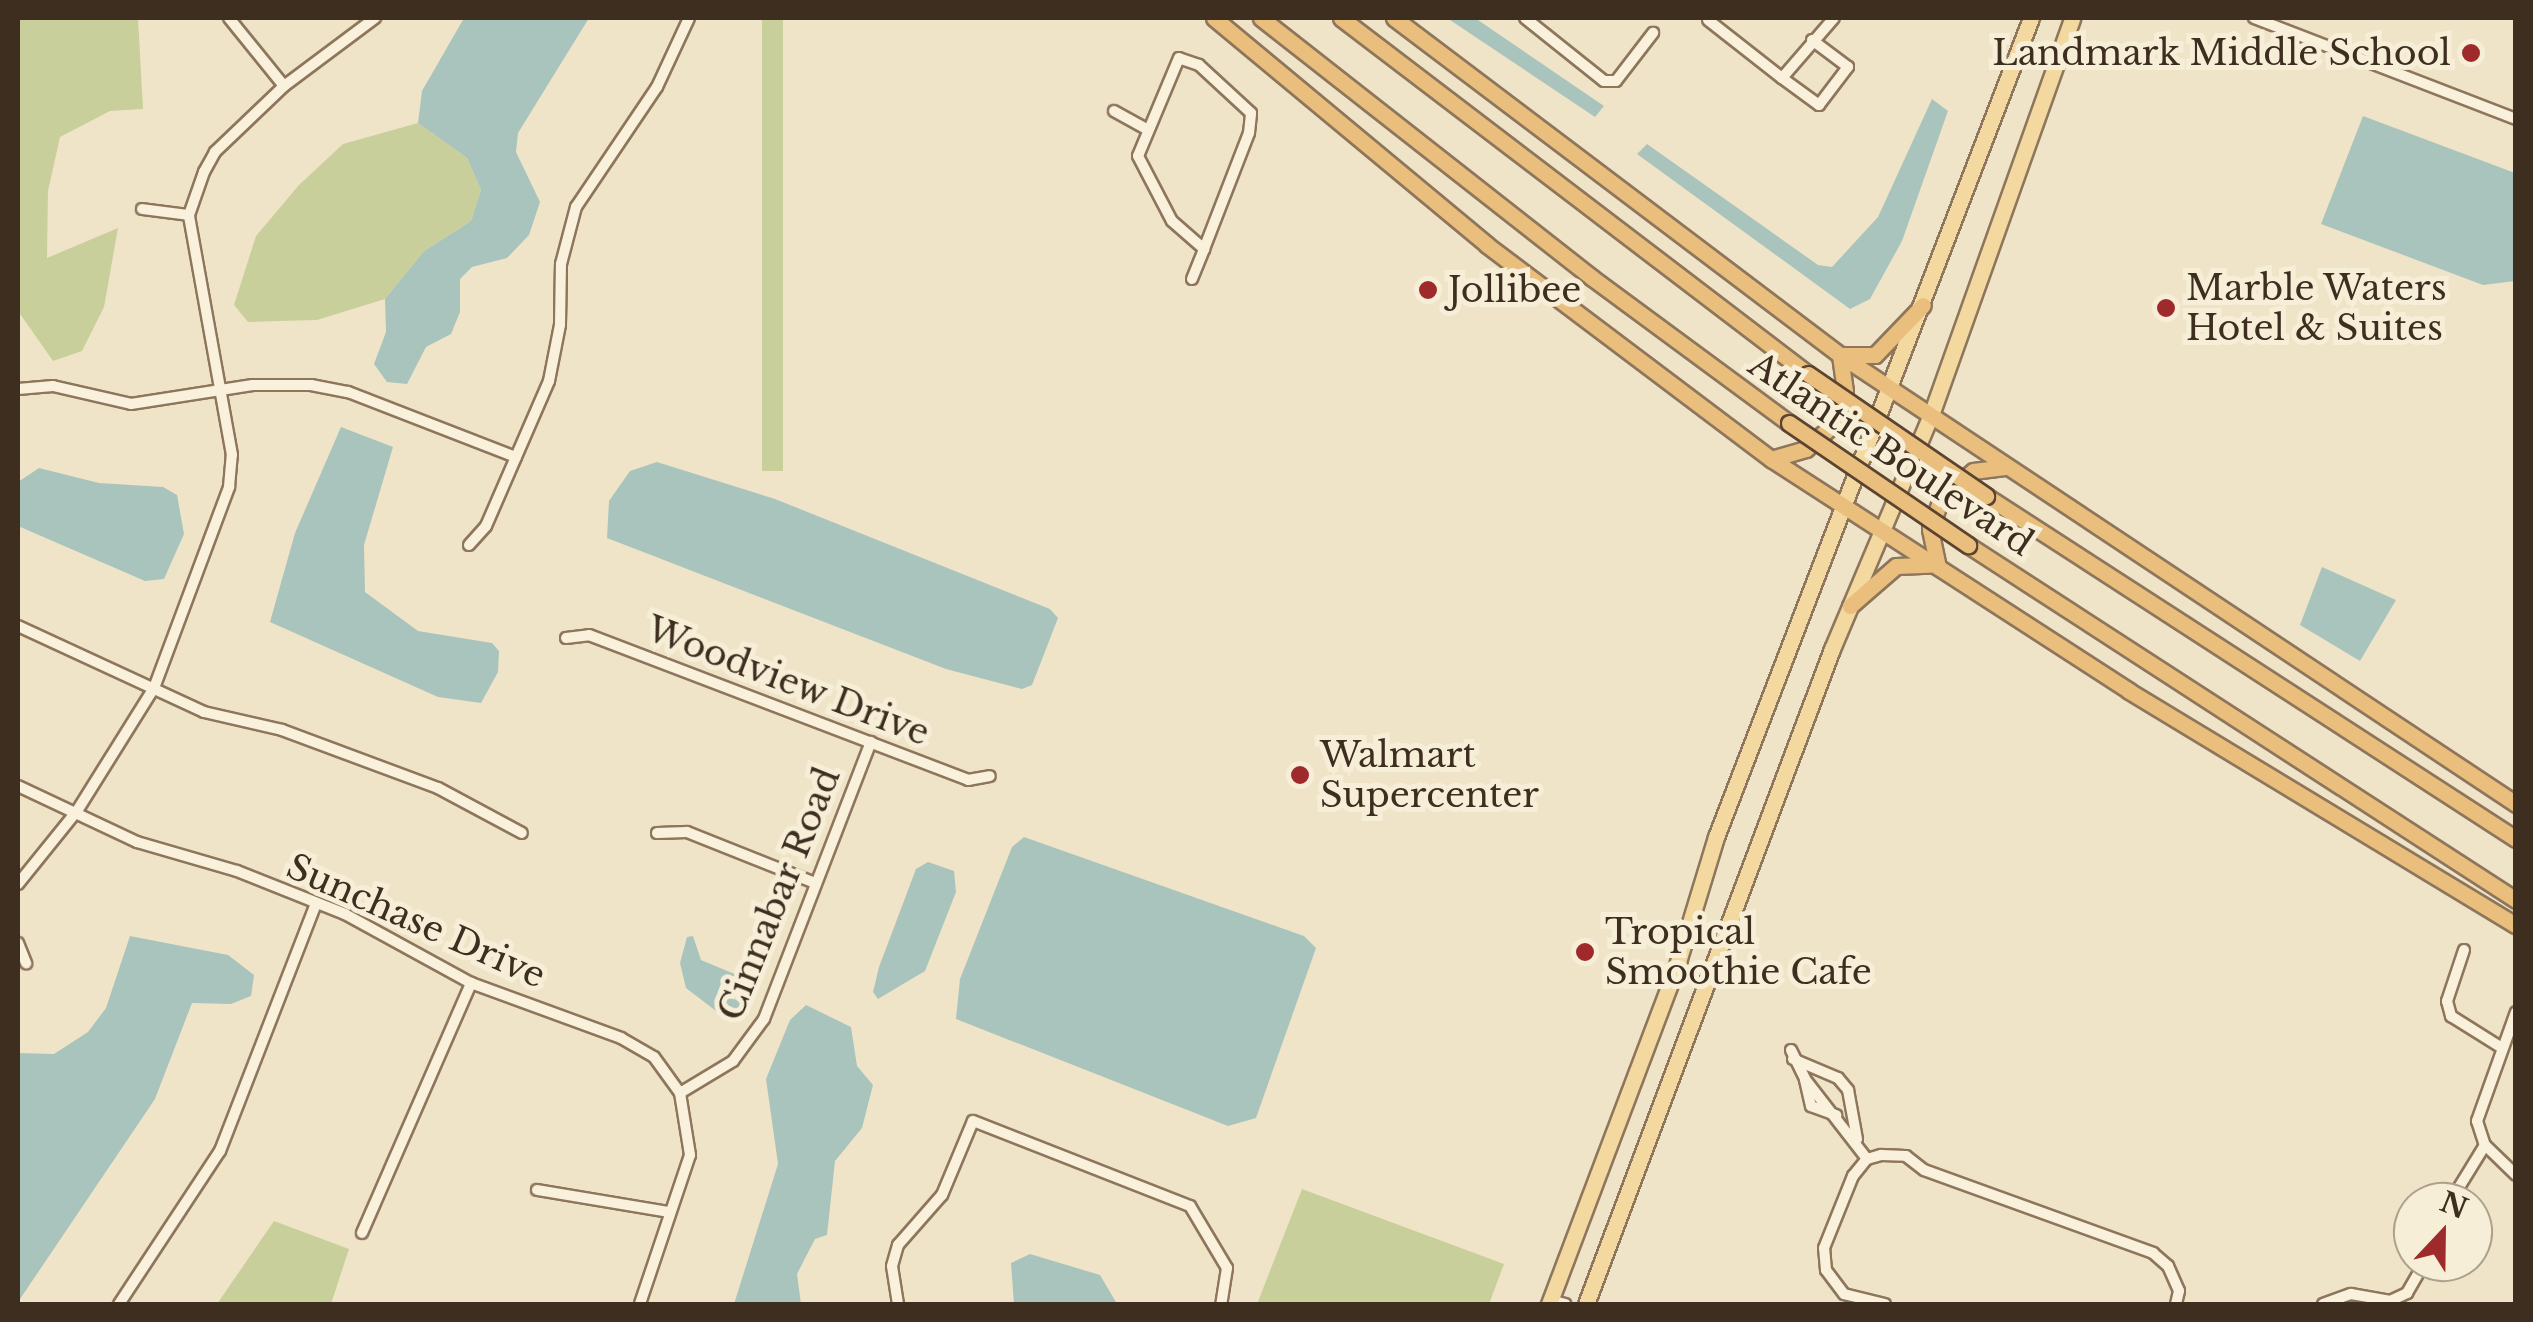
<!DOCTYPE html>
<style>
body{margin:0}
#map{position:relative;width:2533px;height:1322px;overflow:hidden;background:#f0e4c8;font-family:"Libre Baskerville",serif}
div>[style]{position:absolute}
.green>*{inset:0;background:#c9cf9b;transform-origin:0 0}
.water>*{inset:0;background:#a9c4bc}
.roads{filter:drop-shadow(2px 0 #8d765c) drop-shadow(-2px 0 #8d765c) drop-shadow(0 2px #8d765c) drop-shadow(0 -2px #8d765c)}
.minor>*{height:10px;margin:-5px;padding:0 5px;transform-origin:5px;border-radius:5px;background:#faf1dc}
.primary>*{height:15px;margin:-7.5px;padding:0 7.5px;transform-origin:7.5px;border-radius:7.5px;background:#f3d9a0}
.trunk>*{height:15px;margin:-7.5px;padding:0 7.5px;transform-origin:7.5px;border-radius:7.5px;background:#eabe7c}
.bridges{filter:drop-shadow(2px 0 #5b4430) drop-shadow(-2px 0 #5b4430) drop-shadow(0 2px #5b4430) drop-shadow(0 -2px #5b4430)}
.trunk-bridge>*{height:15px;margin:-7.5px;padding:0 7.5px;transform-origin:7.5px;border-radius:7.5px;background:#eabe7c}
.dots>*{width:28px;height:28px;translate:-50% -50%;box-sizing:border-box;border:5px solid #f7eed8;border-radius:50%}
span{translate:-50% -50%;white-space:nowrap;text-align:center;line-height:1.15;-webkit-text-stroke:10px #f7eed8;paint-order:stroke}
.poi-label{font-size:35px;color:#3d2e20}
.right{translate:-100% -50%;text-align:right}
.left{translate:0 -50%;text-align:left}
.street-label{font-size:35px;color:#3d2e20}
.frame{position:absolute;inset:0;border:20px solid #3d2e20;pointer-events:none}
.north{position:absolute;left:2393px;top:1182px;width:100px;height:100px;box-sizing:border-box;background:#f7eed8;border:2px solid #ada18e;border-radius:50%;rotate:22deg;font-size:28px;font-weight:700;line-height:40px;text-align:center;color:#3d2e20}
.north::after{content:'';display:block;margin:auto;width:35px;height:45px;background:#9e2a2b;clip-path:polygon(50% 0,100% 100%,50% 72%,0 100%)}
</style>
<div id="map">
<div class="green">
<div style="clip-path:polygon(18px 18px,138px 18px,143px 109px,110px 111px,60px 137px,48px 191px,47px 258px,118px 228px,104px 307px,82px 351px,53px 361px,18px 311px)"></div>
<div style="left:762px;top:18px;width:21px;height:453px"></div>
<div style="clip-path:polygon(418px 123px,467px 158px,481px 190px,471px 221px,424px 251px,385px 299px,317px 320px,248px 322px,234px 305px,256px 236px,299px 185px,343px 144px)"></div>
<div style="clip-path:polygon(1302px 1189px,1504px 1264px,1489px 1304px,1257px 1304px)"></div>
<div style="clip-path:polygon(274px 1221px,349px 1249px,331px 1304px,217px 1304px)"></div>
</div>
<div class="water">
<div style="clip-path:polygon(464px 18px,589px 18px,518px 133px,516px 152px,540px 202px,529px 235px,507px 258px,472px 267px,460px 279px,460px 312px,451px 334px,426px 347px,407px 384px,387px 382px,374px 364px,386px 332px,385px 299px,424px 251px,471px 221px,481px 190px,467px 158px,418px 123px,422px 91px)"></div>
<div style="clip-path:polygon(1447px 18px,1475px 18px,1604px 106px,1595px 117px)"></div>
<div style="clip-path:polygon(1932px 99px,1948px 111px,1902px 241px,1870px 299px,1850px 309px,1637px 154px,1647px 144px,1818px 265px,1832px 267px,1878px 217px)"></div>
<div style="clip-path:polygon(2363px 116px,2515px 173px,2515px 281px,2483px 285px,2321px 224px)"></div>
<div style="clip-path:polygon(341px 427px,393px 447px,364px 545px,365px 592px,418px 631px,492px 643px,499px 651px,498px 672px,481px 703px,438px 697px,270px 622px,295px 533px)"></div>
<div style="clip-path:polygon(657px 462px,775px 499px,1050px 609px,1058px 618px,1032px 685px,1022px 689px,946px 669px,607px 538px,609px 501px,630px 471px)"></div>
<div style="clip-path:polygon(39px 468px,99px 483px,163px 487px,177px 495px,184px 534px,164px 579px,145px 581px,18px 526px,18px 482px)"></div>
<div style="clip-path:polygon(2322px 567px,2396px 600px,2360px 661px,2300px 625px)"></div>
<div style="clip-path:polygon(1024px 837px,1304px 936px,1316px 948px,1256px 1118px,1228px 1126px,956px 1019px,960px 979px,1012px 847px)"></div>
<div style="clip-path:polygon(928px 862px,954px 871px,956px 892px,925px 971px,878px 999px,873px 992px,879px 967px,916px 869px)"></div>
<div style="clip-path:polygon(130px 936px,228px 955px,254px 975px,251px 996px,231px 1004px,192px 1003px,155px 1099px,18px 1302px,18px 1053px,54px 1054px,88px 1032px,106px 1008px)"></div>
<div style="clip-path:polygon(693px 936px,701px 960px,737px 975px,748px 998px,744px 1013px,716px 1011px,686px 988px,680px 963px,687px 937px)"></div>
<div style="clip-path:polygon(806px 1005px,851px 1027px,857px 1066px,873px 1085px,862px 1128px,835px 1161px,827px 1235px,815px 1239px,797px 1274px,801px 1304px,734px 1304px,778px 1164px,766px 1079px,790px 1020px)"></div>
<div style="clip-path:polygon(1030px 1254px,1100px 1275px,1117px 1304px,1014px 1304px,1011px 1263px)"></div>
</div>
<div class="roads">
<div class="minor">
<div style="left:229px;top:18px;width:87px;rotate:51deg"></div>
<div style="left:1525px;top:18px;width:101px;rotate:38.6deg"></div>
<div style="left:1604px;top:81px;width:12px"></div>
<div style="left:1616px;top:81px;width:61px;rotate:-52.4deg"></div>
<div style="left:2254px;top:18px;width:281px;rotate:21.1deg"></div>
<div style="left:1708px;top:20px;width:94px;rotate:38.1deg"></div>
<div style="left:1782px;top:78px;width:79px;rotate:-49.1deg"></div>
<div style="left:1782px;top:78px;width:46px;rotate:36.1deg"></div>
<div style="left:1819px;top:105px;width:48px;rotate:-52.7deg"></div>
<div style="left:1848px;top:67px;width:45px;rotate:-143.1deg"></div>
<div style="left:1114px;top:111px;width:35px;rotate:29deg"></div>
<div style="left:142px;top:209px;width:47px;rotate:7.3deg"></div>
<div style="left:1192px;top:279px;width:32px;rotate:-68deg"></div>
<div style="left:1204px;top:249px;width:124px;rotate:-68.8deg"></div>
<div style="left:1249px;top:133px;width:20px;rotate:-84deg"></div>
<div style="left:1251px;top:113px;width:71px;rotate:-137.3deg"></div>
<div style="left:1199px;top:65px;width:21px;rotate:-161deg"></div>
<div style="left:1179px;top:58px;width:106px;rotate:112.7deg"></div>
<div style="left:1138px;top:156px;width:73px;rotate:62.4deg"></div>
<div style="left:1172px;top:221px;width:43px;rotate:41.2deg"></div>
<div style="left:18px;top:389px;width:35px;rotate:-5deg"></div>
<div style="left:53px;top:386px;width:80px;rotate:13deg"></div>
<div style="left:131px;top:404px;width:123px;rotate:-8.9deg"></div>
<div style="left:253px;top:385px;width:58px"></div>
<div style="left:311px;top:385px;width:38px;rotate:11deg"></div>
<div style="left:348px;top:392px;width:180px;rotate:21.2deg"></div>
<div style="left:469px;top:545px;width:25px;rotate:-48deg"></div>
<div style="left:486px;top:526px;width:158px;rotate:-66.5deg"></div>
<div style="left:549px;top:381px;width:57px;rotate:-78.9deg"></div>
<div style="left:560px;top:325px;width:61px;rotate:-89.1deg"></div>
<div style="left:561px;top:264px;width:59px;rotate:-75.3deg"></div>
<div style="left:576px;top:207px;width:145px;rotate:-56deg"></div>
<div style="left:657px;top:87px;width:76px;rotate:-65.1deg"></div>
<div style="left:18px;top:626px;width:205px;rotate:24.8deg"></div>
<div style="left:204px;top:712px;width:80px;rotate:13deg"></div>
<div style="left:282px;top:730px;width:166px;rotate:20.4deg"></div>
<div style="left:438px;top:788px;width:95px;rotate:28.2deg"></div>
<div style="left:566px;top:638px;width:23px;rotate:-7deg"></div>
<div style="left:589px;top:635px;width:406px;rotate:20.9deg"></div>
<div style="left:968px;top:780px;width:22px;rotate:-10deg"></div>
<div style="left:18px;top:786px;width:132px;rotate:25.2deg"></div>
<div style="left:137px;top:842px;width:104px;rotate:16.2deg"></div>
<div style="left:237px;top:871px;width:116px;rotate:21.7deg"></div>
<div style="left:345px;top:914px;width:144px;rotate:28.7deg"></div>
<div style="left:471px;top:983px;width:160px;rotate:20.1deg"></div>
<div style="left:621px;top:1038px;width:38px;rotate:30deg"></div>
<div style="left:654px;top:1057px;width:44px;rotate:54.2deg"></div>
<div style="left:680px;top:1093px;width:63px;rotate:80.8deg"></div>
<div style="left:690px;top:1155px;width:157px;rotate:108.6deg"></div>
<div style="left:657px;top:833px;width:30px;rotate:-2deg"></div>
<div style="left:687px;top:832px;width:138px;rotate:21.7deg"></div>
<div style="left:18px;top:884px;width:94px;rotate:-51.1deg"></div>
<div style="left:77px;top:811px;width:145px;rotate:-58deg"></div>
<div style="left:154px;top:688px;width:215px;rotate:-69.5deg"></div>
<div style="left:229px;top:487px;width:32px;rotate:-85deg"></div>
<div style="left:232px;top:455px;width:244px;rotate:-100.2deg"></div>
<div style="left:189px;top:215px;width:46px;rotate:-70.8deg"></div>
<div style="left:204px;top:172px;width:23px;rotate:-61deg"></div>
<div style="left:215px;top:152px;width:95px;rotate:-43.7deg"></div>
<div style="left:284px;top:86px;width:114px;rotate:-36.8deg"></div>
<div style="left:18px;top:943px;width:22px;rotate:68deg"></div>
<div style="left:2464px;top:950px;width:54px;rotate:108.4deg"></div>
<div style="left:2447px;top:1001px;width:16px;rotate:75deg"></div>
<div style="left:2451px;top:1016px;width:60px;rotate:32.1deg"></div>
<div style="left:2516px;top:1012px;width:116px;rotate:109.7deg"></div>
<div style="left:2477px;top:1121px;width:25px;rotate:72deg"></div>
<div style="left:2485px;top:1145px;width:43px;rotate:44.1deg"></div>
<div style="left:1791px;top:1050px;width:32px;rotate:64deg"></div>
<div style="left:1805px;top:1079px;width:101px;rotate:52.2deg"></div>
<div style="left:1793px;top:1059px;width:49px;rotate:22.9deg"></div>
<div style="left:1838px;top:1078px;width:16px;rotate:50deg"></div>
<div style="left:1848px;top:1090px;width:50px;rotate:79.6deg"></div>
<div style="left:1805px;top:1080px;width:27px;rotate:77deg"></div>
<div style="left:1811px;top:1106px;width:27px;rotate:20deg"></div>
<div style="left:680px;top:1093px;width:62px;rotate:-31.1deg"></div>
<div style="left:733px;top:1061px;width:52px;rotate:-53.6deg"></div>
<div style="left:764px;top:1019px;width:297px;rotate:-68.9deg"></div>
<div style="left:537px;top:1190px;width:134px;rotate:9.5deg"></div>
<div style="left:2450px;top:1202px;width:67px;rotate:-58.4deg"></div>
<div style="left:362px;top:1233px;width:273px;rotate:-66.4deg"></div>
<div style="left:1550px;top:1300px;width:16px;rotate:15deg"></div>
<div style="left:119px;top:1304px;width:183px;rotate:-56.6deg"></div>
<div style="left:220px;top:1151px;width:266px;rotate:-68.8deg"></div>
<div style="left:898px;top:1304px;width:38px;rotate:-99deg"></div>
<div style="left:892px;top:1266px;width:22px;rotate:-74deg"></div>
<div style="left:898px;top:1245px;width:67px;rotate:-48.7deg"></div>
<div style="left:942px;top:1195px;width:80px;rotate:-67.3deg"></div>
<div style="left:973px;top:1121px;width:233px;rotate:21.4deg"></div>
<div style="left:1190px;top:1206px;width:72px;rotate:59.2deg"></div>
<div style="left:1227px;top:1268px;width:36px;rotate:99deg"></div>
<div style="left:1885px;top:1304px;width:42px;rotate:-166.3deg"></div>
<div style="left:1844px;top:1294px;width:30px;rotate:-127deg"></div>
<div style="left:1826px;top:1270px;width:22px;rotate:-95deg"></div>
<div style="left:1824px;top:1248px;width:78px;rotate:-68.1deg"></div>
<div style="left:1853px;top:1176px;width:22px;rotate:-51deg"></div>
<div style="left:1867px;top:1159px;width:15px;rotate:-16deg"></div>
<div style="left:1881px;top:1155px;width:25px;rotate:2deg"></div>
<div style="left:1906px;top:1156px;width:23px;rotate:38deg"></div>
<div style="left:1924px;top:1170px;width:244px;rotate:19.9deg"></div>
<div style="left:2153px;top:1253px;width:20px;rotate:41deg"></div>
<div style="left:2168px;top:1266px;width:27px;rotate:66deg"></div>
<div style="left:2179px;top:1291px;width:13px;rotate:103deg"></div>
<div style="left:2323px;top:1304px;width:30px;rotate:-20deg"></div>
<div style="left:2351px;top:1294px;width:40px;rotate:10deg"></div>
<div style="left:2390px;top:1301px;width:19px;rotate:-25deg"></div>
<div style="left:2407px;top:1293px;width:36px;rotate:-60deg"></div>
</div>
<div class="primary">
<div style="left:1549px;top:1304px;width:366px;rotate:-69.3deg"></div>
<div style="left:1678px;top:962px;width:131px;rotate:-73.1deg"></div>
<div style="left:1716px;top:837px;width:877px;rotate:-68.96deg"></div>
<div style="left:1586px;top:1304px;width:700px;rotate:-69.42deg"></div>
<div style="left:1832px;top:649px;width:254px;rotate:-67.1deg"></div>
<div style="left:1931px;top:415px;width:421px;rotate:-70.4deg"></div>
</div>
<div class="trunk">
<div style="left:1214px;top:18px;width:355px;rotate:39.7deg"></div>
<div style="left:1487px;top:245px;width:356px;rotate:37deg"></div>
<div style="left:1771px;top:459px;width:427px;rotate:32.9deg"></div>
<div style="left:2129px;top:691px;width:452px;rotate:31.2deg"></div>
<div style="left:1261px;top:18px;width:420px;rotate:38.1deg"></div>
<div style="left:1591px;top:277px;width:246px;rotate:36.4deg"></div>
<div style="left:1341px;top:18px;width:587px;rotate:37.32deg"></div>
<div style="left:1394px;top:18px;width:559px;rotate:37.07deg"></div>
<div style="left:1840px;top:355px;width:812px;rotate:33.59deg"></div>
<div style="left:1771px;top:459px;width:36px;rotate:-16deg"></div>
<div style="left:1806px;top:449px;width:36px;rotate:-42deg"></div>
<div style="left:1833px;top:425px;width:36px;rotate:-71deg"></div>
<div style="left:1845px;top:391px;width:36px;rotate:-98deg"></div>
<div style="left:1840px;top:355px;width:35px"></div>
<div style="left:1875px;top:355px;width:69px;rotate:-46.2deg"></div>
<div style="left:1986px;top:496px;width:631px;rotate:32.91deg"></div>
<div style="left:1968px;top:545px;width:653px;rotate:32.94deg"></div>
<div style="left:1938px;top:567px;width:39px;rotate:-102deg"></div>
<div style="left:1930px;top:529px;width:37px;rotate:-70deg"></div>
<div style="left:1943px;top:494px;width:38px;rotate:-37deg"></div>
<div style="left:1973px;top:471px;width:34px;rotate:-7deg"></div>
<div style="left:1850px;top:606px;width:61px;rotate:-41deg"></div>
<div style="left:1896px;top:566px;width:33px;rotate:-2deg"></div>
</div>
</div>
<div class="bridges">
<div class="trunk-bridge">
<div style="left:1808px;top:374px;width:216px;rotate:34.4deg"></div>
<div style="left:1789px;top:423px;width:217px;rotate:34.3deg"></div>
</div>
</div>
<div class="dots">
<div style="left:2471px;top:53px;background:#9e2a2b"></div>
<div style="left:1428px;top:290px;background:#9e2a2b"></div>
<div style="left:2166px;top:308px;background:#9e2a2b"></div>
<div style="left:1300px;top:775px;background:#9e2a2b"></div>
<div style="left:1585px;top:952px;background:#9e2a2b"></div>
</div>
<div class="poi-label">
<span class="right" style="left:2451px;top:53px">Landmark Middle School</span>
<span class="left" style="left:2186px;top:308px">Marble Waters<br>Hotel &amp; Suites</span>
<span class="left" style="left:1448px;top:290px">Jollibee</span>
<span class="left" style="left:1320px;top:775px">Walmart<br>Supercenter</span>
<span class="left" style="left:1605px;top:952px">Tropical<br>Smoothie Cafe</span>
</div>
<div class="street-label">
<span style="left:1891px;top:454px;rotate:34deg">Atlantic Boulevard</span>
<span style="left:788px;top:681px;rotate:21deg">Woodview Drive</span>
<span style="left:779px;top:894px;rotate:-68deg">Cinnabar Road</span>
<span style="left:416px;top:921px;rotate:24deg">Sunchase Drive</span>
</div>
<div class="frame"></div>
<div class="north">N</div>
</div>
